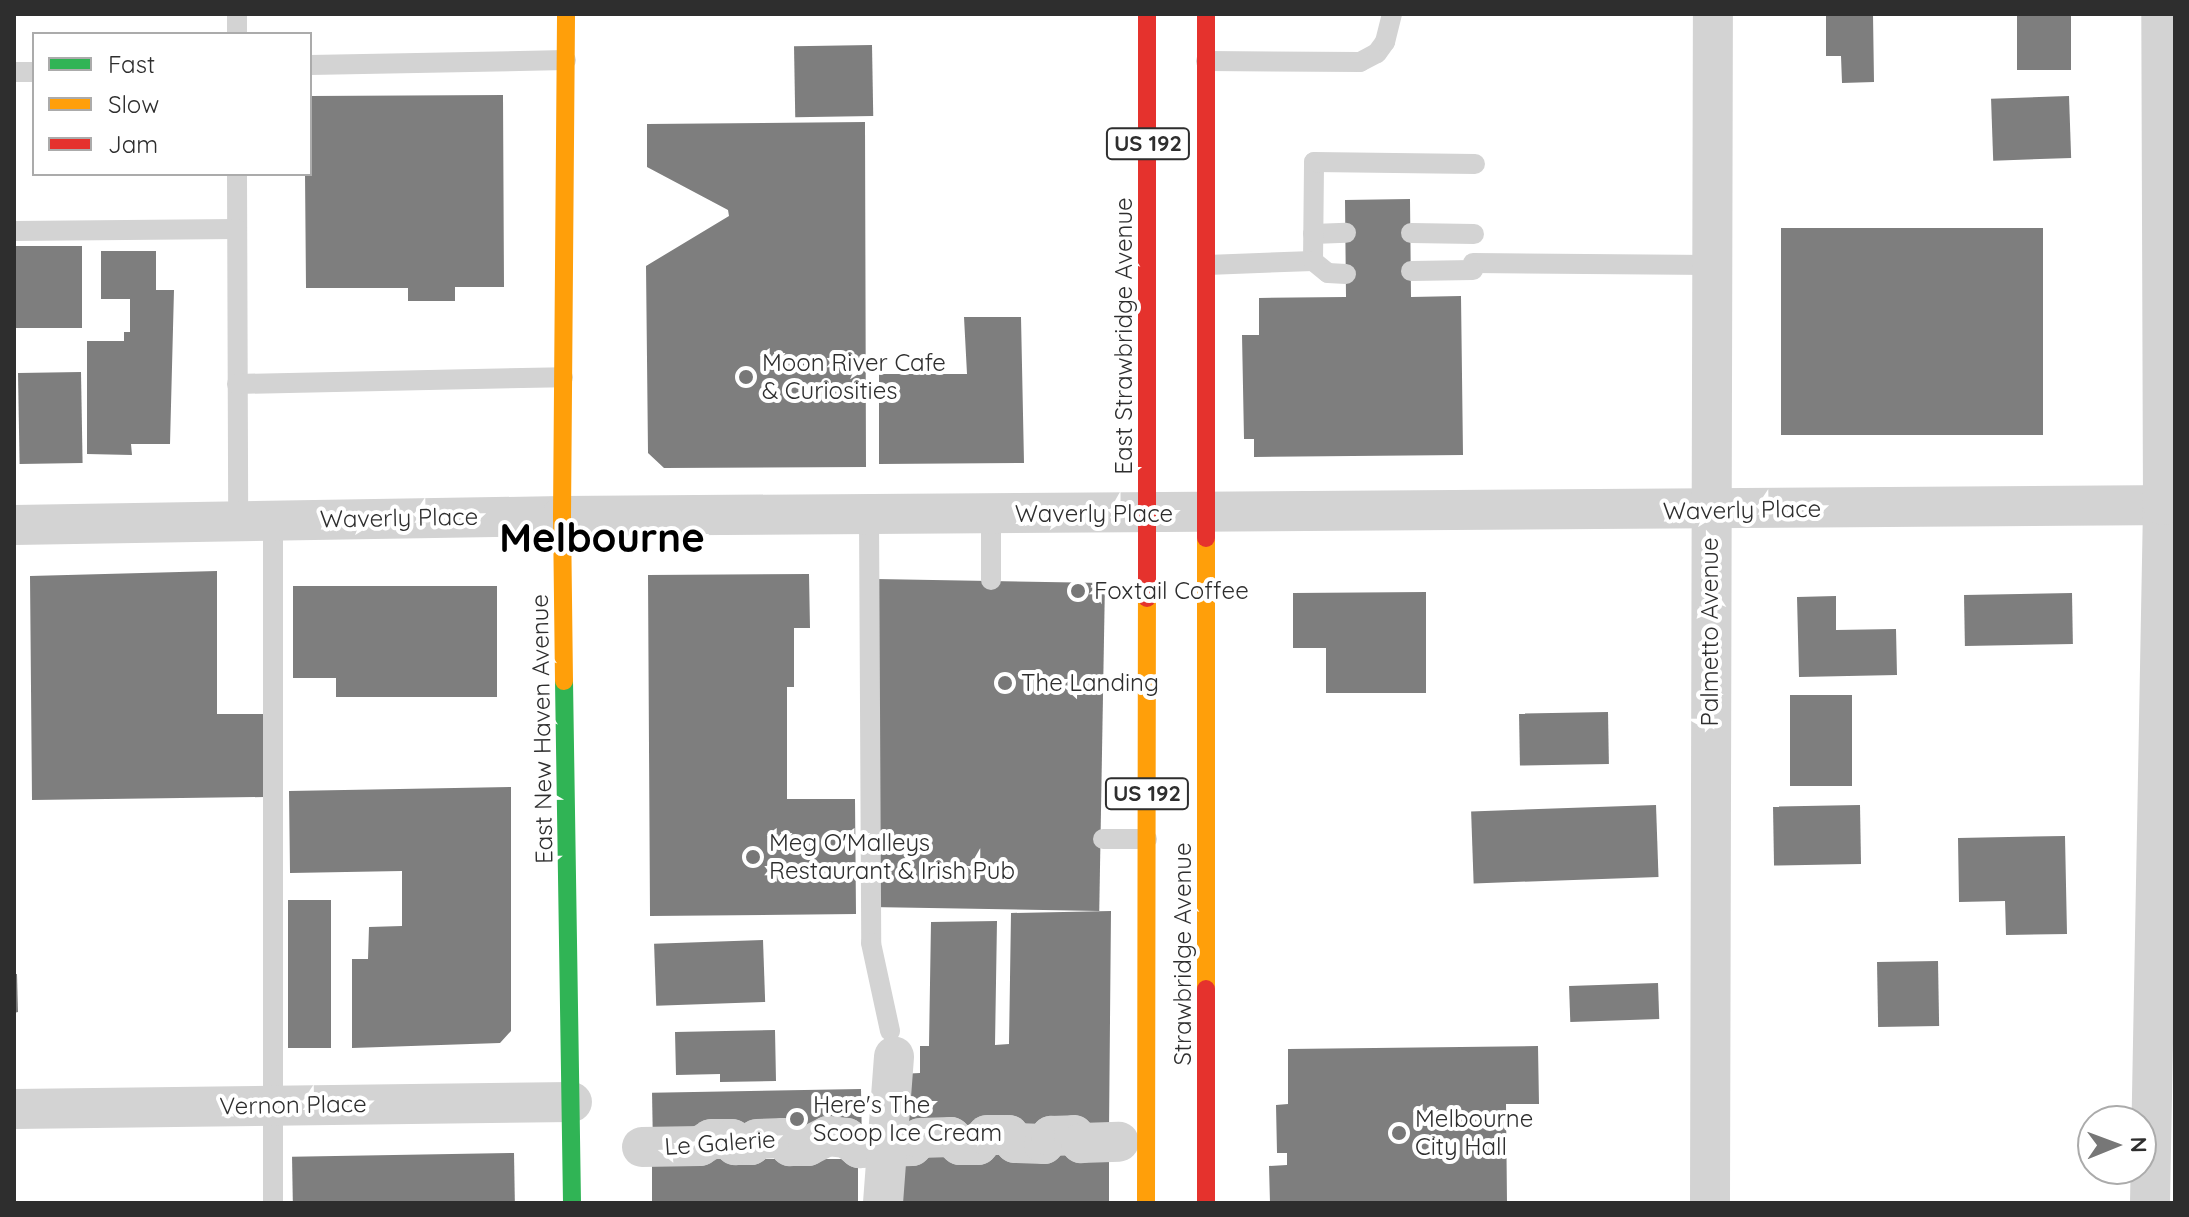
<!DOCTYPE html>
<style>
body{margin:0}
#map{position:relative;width:2189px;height:1217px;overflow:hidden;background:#fff;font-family:Quicksand,sans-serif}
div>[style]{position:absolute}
.building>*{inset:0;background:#7e7e7e;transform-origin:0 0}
.lane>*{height:20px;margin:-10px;padding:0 10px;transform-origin:10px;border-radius:10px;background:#d3d3d3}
.street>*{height:40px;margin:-20px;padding:0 20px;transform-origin:20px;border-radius:20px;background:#d3d3d3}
.fast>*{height:18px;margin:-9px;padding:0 9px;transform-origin:9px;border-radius:9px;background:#30b455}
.slow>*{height:18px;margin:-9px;padding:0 9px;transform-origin:9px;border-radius:9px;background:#ff9f0a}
.jam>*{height:18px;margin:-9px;padding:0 9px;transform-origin:9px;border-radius:9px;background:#e5322d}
.dots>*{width:22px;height:22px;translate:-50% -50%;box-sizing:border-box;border:4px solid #fff;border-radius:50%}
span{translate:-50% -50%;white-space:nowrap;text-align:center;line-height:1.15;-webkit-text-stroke:8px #fff;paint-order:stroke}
.shield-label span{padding:2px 6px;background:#fff;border:2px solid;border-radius:6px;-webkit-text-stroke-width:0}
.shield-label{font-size:22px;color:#2e2e2e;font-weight:700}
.street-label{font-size:24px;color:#2e2e2e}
.poi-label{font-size:24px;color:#2e2e2e}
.left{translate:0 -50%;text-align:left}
.town-label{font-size:40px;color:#000;font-weight:700}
.frame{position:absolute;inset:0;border:16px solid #2e2e2e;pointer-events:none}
.legend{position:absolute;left:32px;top:32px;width:280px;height:144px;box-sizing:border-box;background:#fff;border:2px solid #ababab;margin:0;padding:10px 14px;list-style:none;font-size:24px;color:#2e2e2e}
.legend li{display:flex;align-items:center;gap:16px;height:40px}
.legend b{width:40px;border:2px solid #ababab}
.north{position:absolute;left:2077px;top:1105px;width:80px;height:80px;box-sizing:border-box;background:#fff;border:2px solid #ababab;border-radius:50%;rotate:89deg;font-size:22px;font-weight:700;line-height:32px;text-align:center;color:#2e2e2e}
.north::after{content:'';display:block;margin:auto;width:28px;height:36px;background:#777;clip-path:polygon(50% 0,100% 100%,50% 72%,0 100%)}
</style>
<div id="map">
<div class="building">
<div style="clip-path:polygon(1826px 14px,1873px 14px,1874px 82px,1842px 83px,1841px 56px,1826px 56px)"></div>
<div style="left:2017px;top:14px;width:54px;height:56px"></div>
<div style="left:872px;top:45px;width:71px;height:78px;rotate:89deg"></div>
<div style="clip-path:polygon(503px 95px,504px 287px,455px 287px,455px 301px,408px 301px,408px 288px,306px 288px,305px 174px,310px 174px,310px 96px)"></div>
<div style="left:2069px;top:96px;width:62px;height:78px;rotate:88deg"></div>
<div style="clip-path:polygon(865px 122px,866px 467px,664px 468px,648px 453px,646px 266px,729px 216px,728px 210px,647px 167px,647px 124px)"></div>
<div style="clip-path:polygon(1410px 199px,1411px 297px,1461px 296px,1463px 455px,1254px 457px,1254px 439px,1244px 439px,1242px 335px,1259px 335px,1259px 298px,1346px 297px,1345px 200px)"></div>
<div style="left:1781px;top:228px;width:262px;height:207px"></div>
<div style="left:14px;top:246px;width:68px;height:82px"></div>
<div style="clip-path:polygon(101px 251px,156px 251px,156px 290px,174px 290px,170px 444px,131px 444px,132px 455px,87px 454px,87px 341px,124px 341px,124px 332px,130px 332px,130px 299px,101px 299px)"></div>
<div style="clip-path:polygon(964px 317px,1021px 317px,1024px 463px,879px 464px,879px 374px,967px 374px)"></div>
<div style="left:81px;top:372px;width:91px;height:63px;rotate:89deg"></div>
<div style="clip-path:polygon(217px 571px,217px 714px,263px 714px,264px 797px,32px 800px,30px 576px)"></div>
<div style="clip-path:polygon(809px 574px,810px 628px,794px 628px,794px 687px,787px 687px,787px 799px,855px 799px,856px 914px,650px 916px,648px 575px)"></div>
<div style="left:876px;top:579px;width:229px;height:328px;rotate:1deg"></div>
<div style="clip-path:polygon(293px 586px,497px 586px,497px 697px,336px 697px,336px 678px,293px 678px)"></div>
<div style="clip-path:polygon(1426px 592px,1426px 693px,1326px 693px,1326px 648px,1293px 648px,1293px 593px)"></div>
<div style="left:2072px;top:593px;width:51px;height:108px;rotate:89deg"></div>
<div style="clip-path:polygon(1836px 596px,1836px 630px,1896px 629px,1897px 675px,1799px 677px,1797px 597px)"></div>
<div style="left:1790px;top:695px;width:62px;height:91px"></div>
<div style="left:1608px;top:712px;width:52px;height:89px;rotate:89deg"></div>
<div style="clip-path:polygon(511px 787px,511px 1031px,500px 1043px,352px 1048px,352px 959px,368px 959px,369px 927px,402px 926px,402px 871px,290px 873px,289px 791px)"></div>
<div style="left:1656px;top:805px;width:72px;height:185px;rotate:88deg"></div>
<div style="left:1860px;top:805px;width:59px;height:87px;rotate:89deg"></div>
<div style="clip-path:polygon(2065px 836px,2067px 934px,2006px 935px,2005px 901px,1959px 902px,1958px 838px)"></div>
<div style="left:288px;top:900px;width:43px;height:148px"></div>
<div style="clip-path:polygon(1111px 911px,1109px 1131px,898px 1135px,900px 1074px,920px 1073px,920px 1046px,929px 1046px,931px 922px,997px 921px,995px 1045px,1009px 1044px,1011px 913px)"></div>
<div style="left:763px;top:940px;width:62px;height:109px;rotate:88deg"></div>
<div style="left:1938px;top:961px;width:65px;height:61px;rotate:89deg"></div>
<div style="clip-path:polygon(14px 974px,17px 974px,18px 1012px,14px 1013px)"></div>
<div style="left:1658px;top:983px;width:36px;height:89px;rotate:88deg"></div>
<div style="clip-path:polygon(775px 1030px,776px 1081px,720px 1082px,720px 1074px,676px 1075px,675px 1032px)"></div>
<div style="clip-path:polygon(1538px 1046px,1539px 1104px,1506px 1104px,1507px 1203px,1270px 1203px,1269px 1166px,1287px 1165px,1287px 1153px,1277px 1153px,1276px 1105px,1288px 1104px,1288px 1049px)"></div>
<div style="left:861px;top:1089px;width:44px;height:209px;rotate:89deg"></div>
<div style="left:514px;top:1153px;width:50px;height:222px;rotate:89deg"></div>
<div style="left:897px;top:1155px;width:212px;height:48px"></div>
<div style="left:652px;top:1159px;width:206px;height:44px"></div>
</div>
<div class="lane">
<div style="left:237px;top:14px;width:20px;rotate:90deg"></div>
<div style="left:1206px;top:61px;width:154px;rotate:0.4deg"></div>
<div style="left:1360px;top:62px;width:19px;rotate:-28deg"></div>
<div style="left:1377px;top:53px;width:14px;rotate:-54deg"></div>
<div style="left:1385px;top:42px;width:29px;rotate:-76deg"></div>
<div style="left:310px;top:65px;width:256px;rotate:-1.1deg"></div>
<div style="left:14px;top:72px;width:20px"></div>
<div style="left:237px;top:174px;width:347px;rotate:89.8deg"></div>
<div style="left:14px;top:231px;width:223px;rotate:-0.5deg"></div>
<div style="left:1411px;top:233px;width:63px;rotate:0.9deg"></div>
<div style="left:1313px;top:234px;width:33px;rotate:-2deg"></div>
<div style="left:1313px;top:261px;width:99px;rotate:-89.4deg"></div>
<div style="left:1314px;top:162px;width:161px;rotate:0.7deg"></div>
<div style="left:1473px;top:263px;width:238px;rotate:0.5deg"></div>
<div style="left:1207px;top:265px;width:106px;rotate:-2.2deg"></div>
<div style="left:1313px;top:261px;width:19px;rotate:39deg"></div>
<div style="left:1328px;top:273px;width:18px;rotate:3deg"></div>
<div style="left:1411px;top:271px;width:62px;rotate:-0.9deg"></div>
<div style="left:237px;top:384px;width:326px;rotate:-1.2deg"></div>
<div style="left:869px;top:515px;width:428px;rotate:89.7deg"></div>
<div style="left:871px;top:943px;width:90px;rotate:77.8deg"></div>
<div style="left:991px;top:580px;width:66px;rotate:-90deg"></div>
<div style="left:1103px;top:839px;width:44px"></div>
<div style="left:273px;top:1203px;width:683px;rotate:-90deg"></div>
</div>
<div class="street">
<div style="left:14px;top:525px;width:548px;rotate:-0.94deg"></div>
<div style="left:562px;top:516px;width:1613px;rotate:-0.39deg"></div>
<div style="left:14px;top:1109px;width:558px;rotate:-0.72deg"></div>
<div style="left:642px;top:1147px;width:58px;rotate:-1deg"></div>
<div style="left:700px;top:1146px;width:13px;rotate:-32deg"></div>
<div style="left:711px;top:1139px;width:21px"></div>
<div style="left:732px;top:1139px;width:7px;rotate:63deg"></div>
<div style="left:735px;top:1145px;width:16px"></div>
<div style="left:751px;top:1145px;width:8px;rotate:-45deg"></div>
<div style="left:757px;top:1139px;width:26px;rotate:-2deg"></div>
<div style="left:783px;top:1138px;width:11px;rotate:49deg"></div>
<div style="left:790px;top:1146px;width:18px"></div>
<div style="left:808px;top:1146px;width:22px;rotate:-27deg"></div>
<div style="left:828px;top:1136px;width:19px;rotate:6deg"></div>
<div style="left:847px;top:1138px;width:16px;rotate:40deg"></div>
<div style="left:859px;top:1148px;width:53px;rotate:-2.2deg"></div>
<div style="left:912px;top:1146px;width:11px;rotate:-45deg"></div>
<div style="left:920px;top:1138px;width:31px;rotate:-2deg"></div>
<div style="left:951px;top:1137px;width:12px;rotate:42deg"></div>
<div style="left:960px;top:1145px;width:18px"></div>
<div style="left:978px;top:1145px;width:13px;rotate:-48deg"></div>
<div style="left:987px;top:1135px;width:22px"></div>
<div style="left:1009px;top:1135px;width:10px;rotate:53deg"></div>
<div style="left:1015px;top:1143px;width:29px;rotate:2deg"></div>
<div style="left:1044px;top:1144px;width:11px;rotate:-49deg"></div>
<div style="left:1051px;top:1136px;width:23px;rotate:-2deg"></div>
<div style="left:1074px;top:1135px;width:11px;rotate:49deg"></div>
<div style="left:1081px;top:1143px;width:38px;rotate:-2deg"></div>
<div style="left:883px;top:1203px;width:147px;rotate:-85.7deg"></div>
<div style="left:1710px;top:1203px;width:1189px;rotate:-89.86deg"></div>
<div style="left:2150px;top:1203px;width:698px;rotate:-88.93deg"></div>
<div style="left:2163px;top:505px;width:491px;rotate:-90.2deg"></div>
</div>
<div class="fast">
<div style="left:564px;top:681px;width:522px;rotate:89.12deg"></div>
</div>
<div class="slow">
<div style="left:1206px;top:538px;width:451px;rotate:90deg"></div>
<div style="left:564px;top:681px;width:165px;rotate:-90.7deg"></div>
<div style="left:562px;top:516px;width:502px;rotate:-89.54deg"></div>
<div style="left:1146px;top:1203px;width:605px;rotate:-89.91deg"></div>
</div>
<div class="jam">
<div style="left:1206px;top:14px;width:524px;rotate:90deg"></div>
<div style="left:1147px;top:598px;width:584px;rotate:-90deg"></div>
<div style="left:1206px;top:989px;width:214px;rotate:90deg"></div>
</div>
<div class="dots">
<div style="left:746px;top:377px;background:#777"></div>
<div style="left:1078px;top:591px;background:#777"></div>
<div style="left:1005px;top:683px;background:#777"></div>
<div style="left:753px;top:857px;background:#777"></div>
<div style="left:797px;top:1119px;background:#777"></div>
<div style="left:1399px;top:1133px;background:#777"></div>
</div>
<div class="shield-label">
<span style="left:1148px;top:144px">US 192</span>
<span style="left:1147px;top:794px">US 192</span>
</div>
<div class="street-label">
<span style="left:1124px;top:336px;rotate:-90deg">East Strawbridge Avenue</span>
<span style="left:1742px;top:510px;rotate:-1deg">Waverly Place</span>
<span style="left:1094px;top:514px">Waverly Place</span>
<span style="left:399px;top:518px;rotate:-1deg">Waverly Place</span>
<span style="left:1710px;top:632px;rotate:-90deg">Palmetto Avenue</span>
<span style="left:542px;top:729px;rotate:-91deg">East New Haven Avenue</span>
<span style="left:1183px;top:954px;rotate:-90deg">Strawbridge Avenue</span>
<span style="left:293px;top:1105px;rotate:-1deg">Vernon Place</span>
<span style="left:720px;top:1143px;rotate:-4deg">Le Galerie</span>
</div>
<div class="poi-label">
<span class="left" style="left:762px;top:377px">Moon River Cafe<br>&amp; Curiosities</span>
<span class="left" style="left:1094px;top:591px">Foxtail Coffee</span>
<span class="left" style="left:1021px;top:683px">The Landing</span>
<span class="left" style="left:769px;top:857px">Meg O'Malleys<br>Restaurant &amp; Irish Pub</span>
<span class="left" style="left:813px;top:1119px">Here's The<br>Scoop Ice Cream</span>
<span class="left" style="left:1415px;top:1133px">Melbourne<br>City Hall</span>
</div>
<div class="town-label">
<span style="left:602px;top:537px">Melbourne</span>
</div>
<div class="frame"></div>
<ul class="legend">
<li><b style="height:10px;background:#30b455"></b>Fast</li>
<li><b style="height:10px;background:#ff9f0a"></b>Slow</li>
<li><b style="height:10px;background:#e5322d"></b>Jam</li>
</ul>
<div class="north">N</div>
</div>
